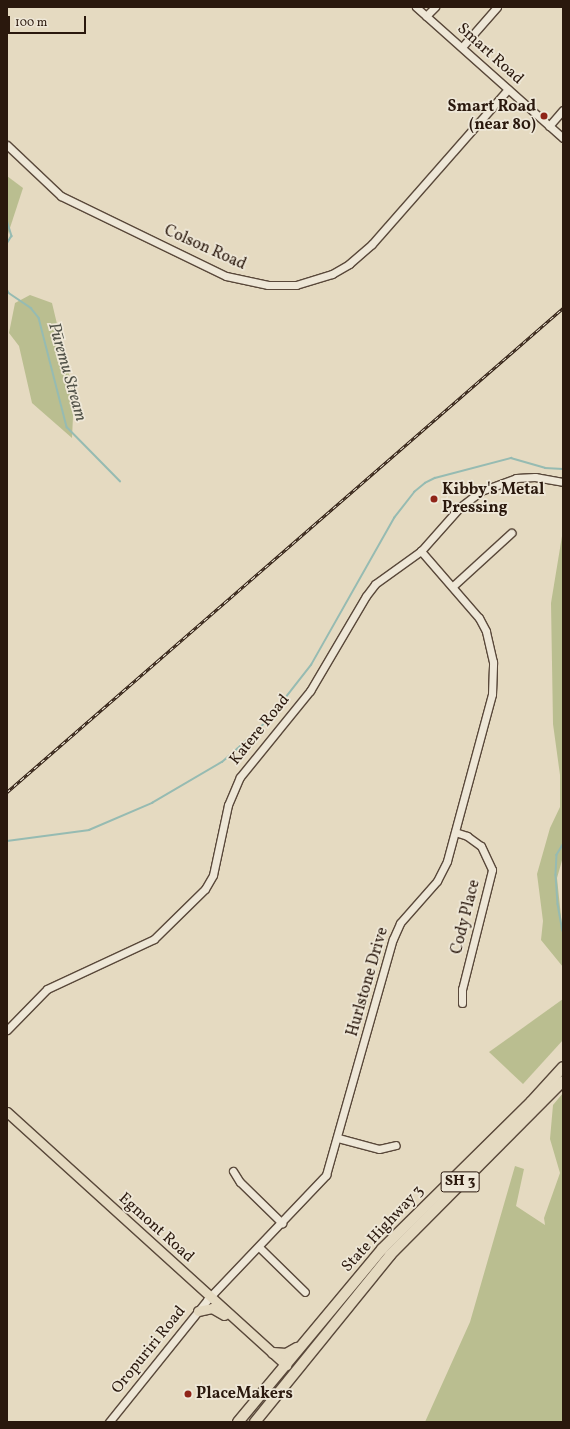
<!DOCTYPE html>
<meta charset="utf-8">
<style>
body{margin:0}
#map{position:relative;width:570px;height:1429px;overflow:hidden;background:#e5dac1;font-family:Vollkorn,serif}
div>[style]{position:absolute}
.green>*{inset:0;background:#babe90}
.stream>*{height:1.5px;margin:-0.75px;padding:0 0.75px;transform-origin:0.75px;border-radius:0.75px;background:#96bbb2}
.roads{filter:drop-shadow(1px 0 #59483a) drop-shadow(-1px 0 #59483a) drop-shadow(0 1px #59483a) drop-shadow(0 -1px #59483a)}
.minor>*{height:7px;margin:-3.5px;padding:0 3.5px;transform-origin:3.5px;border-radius:3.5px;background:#eee7d7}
.major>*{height:9px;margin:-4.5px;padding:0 4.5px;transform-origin:4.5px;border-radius:4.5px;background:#e5dac1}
.highway>*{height:10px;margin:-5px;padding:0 5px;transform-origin:5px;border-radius:5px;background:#e5dac1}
.rail>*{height:3px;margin-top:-1.5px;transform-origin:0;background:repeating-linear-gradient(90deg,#eee7d7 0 4.5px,#2a180d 0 9px);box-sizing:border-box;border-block:1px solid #2a180d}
.dots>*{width:11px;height:11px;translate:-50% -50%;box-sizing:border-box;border:2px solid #eee7d7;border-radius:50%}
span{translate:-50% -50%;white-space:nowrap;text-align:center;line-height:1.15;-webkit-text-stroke:3.5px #eee7d7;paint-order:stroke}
.shield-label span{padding:1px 3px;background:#eee7d7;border:1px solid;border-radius:3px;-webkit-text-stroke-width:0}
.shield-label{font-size:15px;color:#2a180d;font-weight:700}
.street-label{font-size:16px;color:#2a180d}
.poi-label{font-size:16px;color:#2a180d;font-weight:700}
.right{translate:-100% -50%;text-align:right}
.left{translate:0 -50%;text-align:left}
.water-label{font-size:17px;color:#505147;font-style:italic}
.frame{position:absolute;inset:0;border:8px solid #2a180d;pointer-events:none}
.scale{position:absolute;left:8px;top:16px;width:78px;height:18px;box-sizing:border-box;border:2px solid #2a180d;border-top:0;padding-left:5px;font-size:12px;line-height:14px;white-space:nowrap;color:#2a180d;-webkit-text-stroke:3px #eee7d7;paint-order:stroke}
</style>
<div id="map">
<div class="green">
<div style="clip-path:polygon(7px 176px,23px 188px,7px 237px)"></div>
<div style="clip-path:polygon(30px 295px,52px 303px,74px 395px,72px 438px,32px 403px,19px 346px,9px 333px,15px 303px)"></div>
<div style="clip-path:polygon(563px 530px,563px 857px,557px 878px,563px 936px,563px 967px,541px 940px,543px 921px,537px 874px,550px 828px,560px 807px,560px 775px,553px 724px,551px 603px)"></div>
<div style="clip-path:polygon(563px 999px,563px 1040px,523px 1084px,489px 1052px)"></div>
<div style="clip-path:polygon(563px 1093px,563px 1422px,425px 1422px,470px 1322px,515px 1166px,524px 1169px,516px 1206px,545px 1225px,544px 1218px,560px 1173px,550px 1139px,553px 1105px)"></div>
</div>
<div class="stream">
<div style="left:7px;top:220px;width:17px;rotate:73deg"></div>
<div style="left:12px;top:236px;width:9px;rotate:122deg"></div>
<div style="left:7px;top:289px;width:4px;rotate:63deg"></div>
<div style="left:9px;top:293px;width:27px;rotate:34deg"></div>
<div style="left:31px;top:308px;width:13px;rotate:51deg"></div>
<div style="left:39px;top:318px;width:113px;rotate:75.6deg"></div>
<div style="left:67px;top:427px;width:76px;rotate:45.5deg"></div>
<div style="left:7px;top:841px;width:83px;rotate:-7.6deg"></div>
<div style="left:89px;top:830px;width:69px;rotate:-23.2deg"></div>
<div style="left:152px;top:803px;width:81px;rotate:-30.4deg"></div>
<div style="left:222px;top:762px;width:20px;rotate:-41deg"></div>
<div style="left:237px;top:749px;width:42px;rotate:-43.1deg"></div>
<div style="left:268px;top:720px;width:70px;rotate:-52deg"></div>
<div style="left:311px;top:665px;width:169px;rotate:-60.5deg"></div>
<div style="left:394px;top:518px;width:33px;rotate:-52deg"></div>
<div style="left:414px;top:492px;width:14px;rotate:-39deg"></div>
<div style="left:425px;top:483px;width:11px;rotate:-27deg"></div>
<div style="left:435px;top:478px;width:79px;rotate:-14.7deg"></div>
<div style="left:511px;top:458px;width:35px;rotate:16deg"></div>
<div style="left:545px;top:468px;width:18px;rotate:3deg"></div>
<div style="left:563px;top:845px;width:12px;rotate:121deg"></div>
<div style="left:557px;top:855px;width:20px;rotate:93deg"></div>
<div style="left:556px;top:875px;width:29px;rotate:86deg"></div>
<div style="left:558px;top:904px;width:27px;rotate:80deg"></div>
</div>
<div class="roads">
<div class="minor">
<div style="left:416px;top:7px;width:197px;rotate:41.7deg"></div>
<div style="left:426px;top:16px;width:13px;rotate:-45deg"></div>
<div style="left:462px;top:47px;width:53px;rotate:-48.8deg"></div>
<div style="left:549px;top:126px;width:21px;rotate:-49deg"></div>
<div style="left:7px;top:145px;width:74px;rotate:43.4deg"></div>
<div style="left:61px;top:196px;width:183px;rotate:25.9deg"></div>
<div style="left:226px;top:276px;width:43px;rotate:12.1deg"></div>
<div style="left:268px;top:285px;width:28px"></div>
<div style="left:296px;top:285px;width:38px;rotate:-17deg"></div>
<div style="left:332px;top:274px;width:20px;rotate:-30deg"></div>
<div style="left:349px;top:264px;width:30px;rotate:-41deg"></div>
<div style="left:372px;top:244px;width:206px;rotate:-48.7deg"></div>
<div style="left:453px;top:586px;width:79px;rotate:-42.4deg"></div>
<div style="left:455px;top:832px;width:13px;rotate:18deg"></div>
<div style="left:467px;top:836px;width:17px;rotate:36deg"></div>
<div style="left:481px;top:846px;width:26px;rotate:65deg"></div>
<div style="left:492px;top:870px;width:123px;rotate:104.1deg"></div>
<div style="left:462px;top:989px;width:14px;rotate:90deg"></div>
<div style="left:7px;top:1030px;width:57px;rotate:-45.7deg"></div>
<div style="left:47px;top:989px;width:118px;rotate:-25deg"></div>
<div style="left:154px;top:939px;width:71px;rotate:-44.4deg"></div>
<div style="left:205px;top:889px;width:16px;rotate:-60deg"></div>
<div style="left:213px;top:875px;width:72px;rotate:-77.9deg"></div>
<div style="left:228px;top:805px;width:30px;rotate:-67deg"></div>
<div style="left:240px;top:777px;width:111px;rotate:-50.9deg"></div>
<div style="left:310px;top:691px;width:110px;rotate:-59.5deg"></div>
<div style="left:366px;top:596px;width:15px;rotate:-53deg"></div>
<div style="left:375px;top:584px;width:57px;rotate:-35.7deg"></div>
<div style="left:421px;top:551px;width:59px;rotate:-48.4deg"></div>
<div style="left:460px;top:507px;width:26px;rotate:-37deg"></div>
<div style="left:481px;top:491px;width:37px;rotate:-20deg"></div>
<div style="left:516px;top:478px;width:19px;rotate:-3deg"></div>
<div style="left:535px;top:477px;width:28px;rotate:10deg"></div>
<div style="left:338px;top:1138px;width:42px;rotate:15deg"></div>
<div style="left:379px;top:1149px;width:17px;rotate:-13deg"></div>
<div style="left:233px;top:1171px;width:13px;rotate:58deg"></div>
<div style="left:240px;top:1182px;width:59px;rotate:44.3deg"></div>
<div style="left:259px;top:1247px;width:64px;rotate:44.4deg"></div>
<div style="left:109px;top:1422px;width:156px;rotate:-51.2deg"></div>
<div style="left:207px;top:1300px;width:173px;rotate:-46.4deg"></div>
<div style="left:326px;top:1175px;width:245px;rotate:-74.2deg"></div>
<div style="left:393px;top:939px;width:17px;rotate:-66deg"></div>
<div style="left:400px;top:923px;width:56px;rotate:-48.6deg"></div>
<div style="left:437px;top:881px;width:22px;rotate:-63deg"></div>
<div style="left:447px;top:861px;width:173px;rotate:-74.9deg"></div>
<div style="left:492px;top:694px;width:32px;rotate:-88deg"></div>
<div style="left:493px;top:662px;width:32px;rotate:-103deg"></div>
<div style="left:486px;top:631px;width:15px;rotate:-118deg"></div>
<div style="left:479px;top:618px;width:89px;rotate:-130.9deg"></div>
</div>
<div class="major">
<div style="left:7px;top:1112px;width:377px;rotate:42.2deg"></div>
<div style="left:198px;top:1311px;width:14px;rotate:-12deg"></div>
<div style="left:212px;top:1308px;width:14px;rotate:30deg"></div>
</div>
<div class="highway">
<div style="left:273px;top:1353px;width:13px;rotate:4deg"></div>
<div style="left:286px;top:1354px;width:13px;rotate:-29deg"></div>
<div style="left:238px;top:1422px;width:225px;rotate:-50.2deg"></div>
<div style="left:382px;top:1249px;width:209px;rotate:-44.6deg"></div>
<div style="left:531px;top:1102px;width:47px;rotate:-47.6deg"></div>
<div style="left:255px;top:1422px;width:215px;rotate:-51deg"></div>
<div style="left:390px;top:1255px;width:245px;rotate:-45.2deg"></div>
</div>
</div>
<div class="rail">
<div style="left:7px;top:792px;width:737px;rotate:-41.04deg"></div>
</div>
<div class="dots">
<div style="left:544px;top:116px;background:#8f2418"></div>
<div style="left:434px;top:499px;background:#8f2418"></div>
<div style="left:188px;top:1394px;background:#8f2418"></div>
</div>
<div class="shield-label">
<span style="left:460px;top:1182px">SH 3</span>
</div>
<div class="street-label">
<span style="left:490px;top:54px;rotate:42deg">Smart Road</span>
<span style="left:205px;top:248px;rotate:24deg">Colson Road</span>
<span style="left:260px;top:730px;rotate:-51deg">Katere Road</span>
<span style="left:466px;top:917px;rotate:-76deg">Cody Place</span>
<span style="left:368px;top:982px;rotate:-74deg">Hurlstone Drive</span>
<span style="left:156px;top:1228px;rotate:42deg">Egmont Road</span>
<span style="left:383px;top:1229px;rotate:-47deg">State Highway 3</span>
<span style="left:149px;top:1350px;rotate:-51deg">Oropuriri Road</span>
</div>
<div class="poi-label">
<span class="right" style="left:536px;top:116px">Smart Road<br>(near 80)</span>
<span class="left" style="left:442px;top:499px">Kibby's Metal<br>Pressing</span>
<span class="left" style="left:196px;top:1394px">PlaceMakers</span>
</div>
<div class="water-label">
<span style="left:67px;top:372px;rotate:74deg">Pūremu Stream</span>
</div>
<div class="frame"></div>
<div class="scale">100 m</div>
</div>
